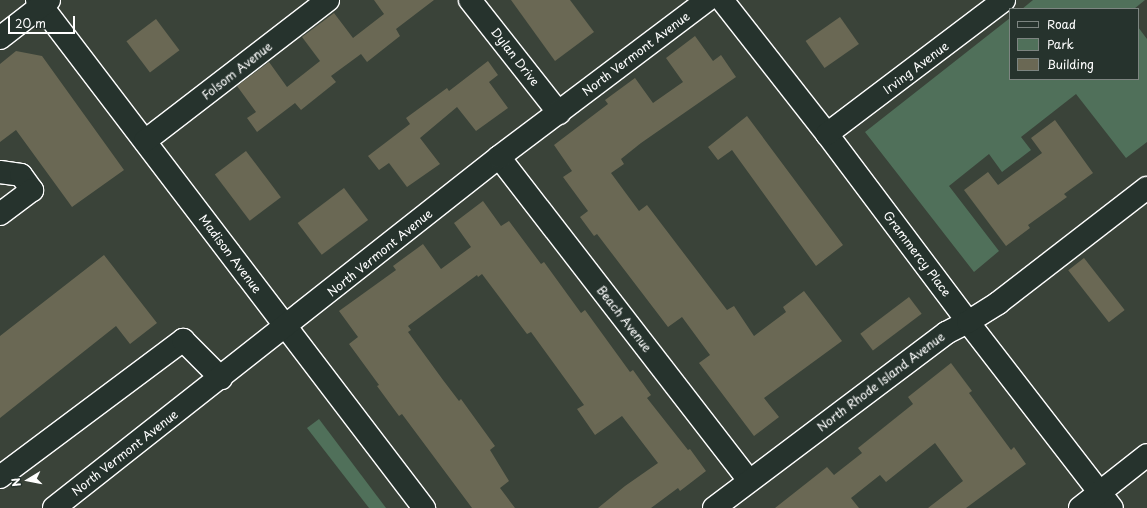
<!DOCTYPE html>
<style>
body{margin:0}
#map{position:relative;width:1147px;height:508px;overflow:hidden;background:#3a4339;font-family:"Playpen Sans",sans-serif}
div>[style]{position:absolute}
.green>*{inset:0;background:#50705a}
.building>*{inset:0;background:#6a6854;transform-origin:0 0}
.roads{filter:drop-shadow(1px 0 #fff) drop-shadow(-1px 0 #fff) drop-shadow(0 1px #fff) drop-shadow(0 -1px #fff)}
.minor>*{height:22px;margin:-11px;padding:0 11px;transform-origin:11px;border-radius:11px;background:#26332d}
span{translate:-50% -50%;white-space:nowrap;text-align:center;line-height:1.15;-webkit-text-stroke:3px #26332d;paint-order:stroke}
.street-label{font-size:12px;color:#fff}
.legend{position:absolute;left:1009px;top:8px;width:130px;height:72px;box-sizing:border-box;background:#26332d;border:1px solid #7d8581;margin:0;padding:5px 7px;list-style:none;font-size:12px;color:#fff}
.legend li{display:flex;align-items:center;gap:8px;height:20px}
.legend b{width:20px;border:1px solid #7d8581}
.north{position:absolute;left:8px;top:460px;width:40px;height:40px;-webkit-text-stroke:3px #26332d;paint-order:stroke;rotate:260deg;font-size:11px;font-weight:700;line-height:16px;text-align:center;color:#fff}
.north::after{content:'';display:block;margin:auto;width:14px;height:18px;background:#fff;clip-path:polygon(50% 0,100% 100%,50% 72%,0 100%)}
.scale{position:absolute;left:8px;top:16px;width:67px;height:18px;box-sizing:border-box;border:2px solid #fff;border-top:0;padding-left:5px;font-size:12px;line-height:14px;white-space:nowrap;color:#fff;-webkit-text-stroke:3px #26332d;paint-order:stroke}
</style>
<div id="map">
<div class="green">
<div style="clip-path:polygon(1033px 0,1145px 0,1134px 9px,1022px 9px)"></div>
<div style="clip-path:polygon(1010px 18px,1010px 79px,1138px 79px,1138px 27px,1147px 39px,1147px 142px,1126px 158px,1076px 94px,1021px 137px,1031px 150px,1002px 172px,989px 154px,949px 186px,999px 251px,974px 272px,865px 132px)"></div>
<div style="clip-path:polygon(319px 419px,386px 508px,369px 508px,307px 428px)"></div>
</div>
<div class="building">
<div style="clip-path:polygon(374px 0,434px 0,396px 29px,400px 36px,367px 62px,361px 54px,331px 76px,336px 82px,301px 110px,295px 103px,257px 132px,247px 118px,256px 112px,237px 86px,269px 62px,287px 87px,320px 61px,302px 37px,334px 13px,353px 38px,384px 14px)"></div>
<div style="clip-path:polygon(511px 0,570px 0,594px 32px,555px 61px)"></div>
<div style="left:840px;top:17px;width:33px;height:42px;rotate:55deg"></div>
<div style="left:156px;top:19px;width:39px;height:37px;rotate:53deg"></div>
<div style="clip-path:polygon(695px 36px,713px 61px,721px 55px,736px 77px,641px 143px,621px 159px,624px 164px,611px 173px,639px 211px,647px 205px,727px 310px,734px 306px,754px 336px,786px 312px,783px 307px,804px 291px,842px 341px,764px 398px,779px 417px,754px 436px,699px 363px,710px 355px,682px 317px,668px 327px,597px 234px,594px 236px,580px 217px,588px 211px,563px 177px,572px 171px,554px 145px,608px 104px,605px 100px,635px 78px,653px 103px,683px 82px,666px 58px)"></div>
<div style="clip-path:polygon(16px 51px,42px 56px,124px 170px,72px 207px,16px 130px,0 142px,0 64px)"></div>
<div style="clip-path:polygon(488px 61px,498px 75px,489px 82px,508px 108px,476px 131px,457px 107px,420px 138px,440px 164px,407px 187px,389px 163px,379px 170px,368px 156px,410px 124px,406px 118px,447px 88px,449px 91px)"></div>
<div style="clip-path:polygon(747px 116px,843px 245px,816px 266px,732px 150px,718px 160px,708px 147px)"></div>
<div style="clip-path:polygon(1055px 120px,1093px 173px,1064px 194px,1067px 197px,1028px 225px,1030px 228px,1006px 246px,964px 190px,988px 172px,998px 185px,1042px 153px,1031px 138px)"></div>
<div style="left:246px;top:151px;width:58px;height:39px;rotate:53deg"></div>
<div style="left:344px;top:188px;width:40px;height:58px;rotate:53deg"></div>
<div style="clip-path:polygon(483px 201px,501px 226px,509px 221px,541px 264px,544px 262px,581px 313px,585px 310px,630px 372px,633px 370px,651px 395px,647px 398px,688px 450px,690px 449px,706px 471px,680px 491px,678px 488px,651px 508px,598px 508px,625px 486px,658px 463px,622px 416px,595px 435px,577px 409px,584px 405px,531px 332px,527px 334px,482px 274px,478px 277px,477px 275px,408px 326px,411px 330px,408px 332px,443px 380px,459px 401px,461px 399px,495px 446px,490px 450px,509px 481px,500px 488px,515px 508px,472px 508px,402px 414px,399px 416px,377px 386px,379px 385px,349px 344px,358px 337px,339px 311px,396px 270px,393px 266px,423px 244px,441px 269px,471px 247px,454px 223px)"></div>
<div style="clip-path:polygon(104px 255px,157px 323px,130px 344px,116px 326px,0 418px,0 336px)"></div>
<div style="left:1084px;top:258px;width:66px;height:20px;rotate:52deg"></div>
<div style="left:909px;top:297px;width:21px;height:61px;rotate:53deg"></div>
<div style="clip-path:polygon(951px 363px,972px 391px,969px 393px,1011px 450px,1014px 447px,1026px 464px,966px 508px,928px 508px,963px 481px,935px 443px,886px 482px,880px 475px,851px 498px,859px 508px,775px 508px,827px 467px,834px 475px,862px 453px,858px 448px,913px 404px,908px 397px)"></div>
</div>
<div class="roads">
<div class="minor">
<div style="left:37px;top:0;width:639px;rotate:52.7deg"></div>
<div style="left:470px;top:0;width:144px;rotate:51.8deg"></div>
<div style="left:722px;top:0;width:170px;rotate:51.9deg"></div>
<div style="left:827px;top:134px;width:235px;rotate:53.1deg"></div>
<div style="left:968px;top:322px;width:235px;rotate:52.3deg"></div>
<div style="left:0;top:38px;width:62px;rotate:-37.8deg"></div>
<div style="left:827px;top:134px;width:222px;rotate:-37.1deg"></div>
<div style="left:145px;top:141px;width:231px;rotate:-37.6deg"></div>
<div style="left:499px;top:157px;width:409px;rotate:52.3deg"></div>
<div style="left:0;top:172px;width:21px;rotate:8deg"></div>
<div style="left:21px;top:175px;width:19px;rotate:54deg"></div>
<div style="left:32px;top:190px;width:40px;rotate:143deg"></div>
<div style="left:0;top:477px;width:229px;rotate:-36.8deg"></div>
<div style="left:183px;top:340px;width:54px;rotate:45deg"></div>
<div style="left:54px;top:508px;width:567px;rotate:-38.27deg"></div>
<div style="left:499px;top:157px;width:261px;rotate:-37deg"></div>
<div style="left:714px;top:508px;width:291px;rotate:-37deg"></div>
<div style="left:946px;top:333px;width:25px;rotate:-27deg"></div>
<div style="left:968px;top:322px;width:36px;rotate:-32deg"></div>
<div style="left:998px;top:303px;width:188px;rotate:-37.7deg"></div>
<div style="left:1080px;top:508px;width:85px;rotate:-38.3deg"></div>
</div>
</div>
<div class="street-label">
<span style="left:636px;top:54px;rotate:-37deg">North Vermont Avenue</span>
<span style="left:515px;top:57px;rotate:52deg">Dylan Drive</span>
<span style="left:916px;top:68px;rotate:-37deg">Irving Avenue</span>
<span style="left:237px;top:71px;rotate:-38deg">Folsom Avenue</span>
<span style="left:380px;top:253px;rotate:-39deg">North Vermont Avenue</span>
<span style="left:230px;top:254px;rotate:53deg">Madison Avenue</span>
<span style="left:917px;top:254px;rotate:53deg">Grammercy Place</span>
<span style="left:624px;top:319px;rotate:52deg">Beach Avenue</span>
<span style="left:881px;top:382px;rotate:-37deg">North Rhode Island Avenue</span>
<span style="left:125px;top:453px;rotate:-38deg">North Vermont Avenue</span>
</div>
<ul class="legend">
<li><b style="height:5px;background:#26332d"></b>Road</li>
<li><b style="height:11px;background:#50705a"></b>Park</li>
<li><b style="height:11px;background:#6a6854"></b>Building</li>
</ul>
<div class="north">N</div>
<div class="scale">20 m</div>
</div>
